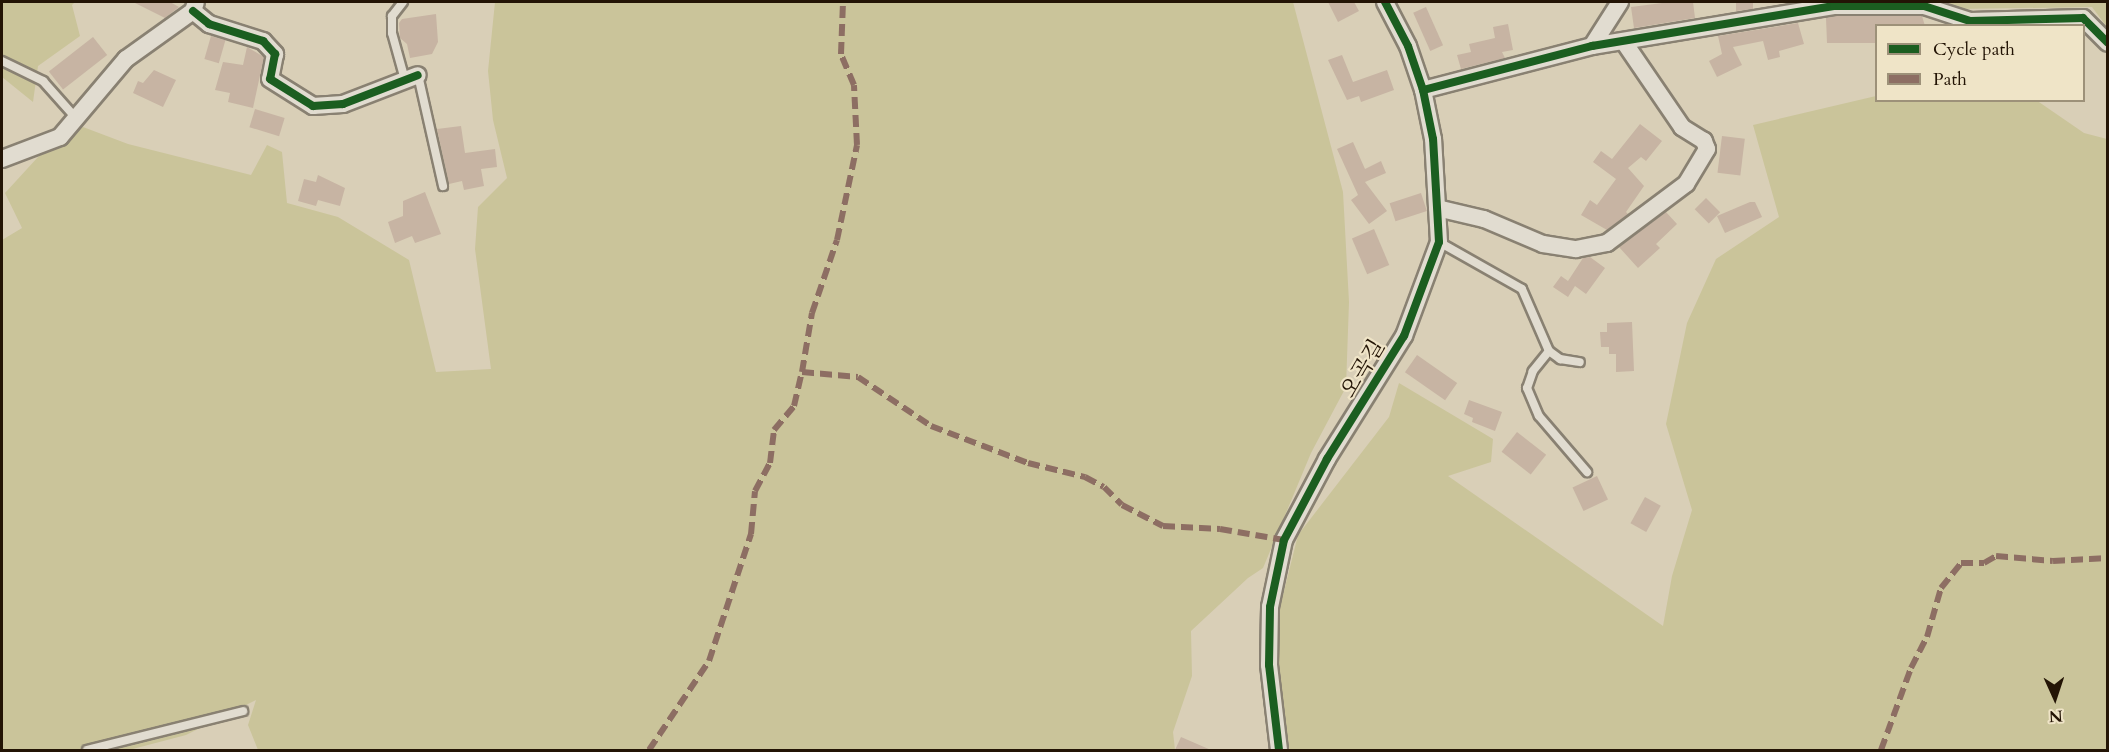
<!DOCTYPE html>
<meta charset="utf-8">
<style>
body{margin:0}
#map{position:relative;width:2109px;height:752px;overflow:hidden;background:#d9cfb7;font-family:Cardo,"Noto Serif KR",serif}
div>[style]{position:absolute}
.green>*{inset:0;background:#cac49a}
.building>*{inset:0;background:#c7b4a3;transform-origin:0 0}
.roads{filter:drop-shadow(2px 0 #898172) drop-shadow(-2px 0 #898172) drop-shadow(0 2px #898172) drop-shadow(0 -2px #898172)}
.service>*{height:8px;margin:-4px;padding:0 4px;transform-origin:4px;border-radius:4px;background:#e1dcd0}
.minor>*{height:16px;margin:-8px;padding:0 8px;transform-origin:8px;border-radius:8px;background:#e1dcd0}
.quiet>*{height:6px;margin-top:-3px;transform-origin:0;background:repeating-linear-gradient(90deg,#8d6e63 0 12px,transparent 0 18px)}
.cycleway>*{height:8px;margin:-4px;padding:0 4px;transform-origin:4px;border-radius:4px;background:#1b5e20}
span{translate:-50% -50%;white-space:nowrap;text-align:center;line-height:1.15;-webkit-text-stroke:4.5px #efe4c7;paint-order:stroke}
.street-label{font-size:22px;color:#231405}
.frame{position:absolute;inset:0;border:3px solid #231405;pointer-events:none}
.legend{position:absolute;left:1875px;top:24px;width:210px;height:78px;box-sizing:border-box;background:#efe4c7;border:2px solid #9d9179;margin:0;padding:8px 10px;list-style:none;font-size:18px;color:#231405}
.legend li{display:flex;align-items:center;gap:12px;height:30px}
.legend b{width:30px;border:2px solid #9d9179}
.north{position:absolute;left:2025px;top:668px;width:60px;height:60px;-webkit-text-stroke:4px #efe4c7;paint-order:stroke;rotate:177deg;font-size:16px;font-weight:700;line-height:24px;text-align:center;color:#231405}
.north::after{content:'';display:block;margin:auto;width:21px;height:27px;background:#231405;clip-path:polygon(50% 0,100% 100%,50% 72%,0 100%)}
</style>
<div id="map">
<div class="green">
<div style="clip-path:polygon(2px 2px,75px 2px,72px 5px,80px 36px,38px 66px,33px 102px,2px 77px)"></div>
<div style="clip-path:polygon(495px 2px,1293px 2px,1343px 192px,1349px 302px,1346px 387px,1311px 453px,1263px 568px,1248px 578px,1191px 631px,1192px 676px,1173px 732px,1175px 750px,258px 750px,248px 725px,256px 700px,186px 735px,129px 750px,2px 750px,2px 240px,22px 228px,5px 193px,38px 157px,83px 127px,128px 144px,251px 175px,267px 145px,282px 152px,287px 203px,338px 217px,409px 260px,436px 372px,491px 369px,475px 249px,478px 207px,507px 178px,493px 120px,488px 71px)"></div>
<div style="clip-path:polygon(1948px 2px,2107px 2px,2107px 27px,2092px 7px,1957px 9px)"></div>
<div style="clip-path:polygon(1876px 96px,1876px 100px,2036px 100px,2084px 133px,2107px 139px,2107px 750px,1285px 750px,1279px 678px,1279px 611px,1298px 535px,1389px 417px,1399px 383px,1493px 439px,1491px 462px,1448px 476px,1663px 626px,1672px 576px,1692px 510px,1666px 424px,1687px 323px,1716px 259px,1779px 217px,1753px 125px)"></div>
</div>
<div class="building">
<div style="clip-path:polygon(133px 2px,170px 2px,179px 7px,165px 18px)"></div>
<div style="clip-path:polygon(1328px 2px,1354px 2px,1359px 11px,1338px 22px)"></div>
<div style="clip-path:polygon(1670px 2px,1693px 2px,1695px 18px,1634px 28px,1631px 7px)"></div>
<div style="clip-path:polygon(1736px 2px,1753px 2px,1753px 9px,1736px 11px)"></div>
<div style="left:1426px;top:7px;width:42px;height:14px;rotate:66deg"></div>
<div style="clip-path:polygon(436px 14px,438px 42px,432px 54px,410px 58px,407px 44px,400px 38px,399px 23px,402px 19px)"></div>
<div style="clip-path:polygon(1835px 16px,1922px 16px,1925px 26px,1876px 26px,1876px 43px,1827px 43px,1826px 18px)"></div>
<div style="clip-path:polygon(1798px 23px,1804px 44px,1779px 51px,1780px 57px,1768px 60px,1763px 41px,1733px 47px,1742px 65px,1717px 77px,1709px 61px,1722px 54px,1718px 36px)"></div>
<div style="clip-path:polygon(1508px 24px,1513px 50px,1502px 52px,1505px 58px,1461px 69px,1457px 55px,1471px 52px,1469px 44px,1495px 38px,1493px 27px)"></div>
<div style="left:211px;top:36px;width:15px;height:24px;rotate:16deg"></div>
<div style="left:93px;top:37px;width:23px;height:56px;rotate:52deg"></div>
<div style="clip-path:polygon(247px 47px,264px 57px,253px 108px,228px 102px,230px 93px,215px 90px,223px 62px,243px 65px)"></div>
<div style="clip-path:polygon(1342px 55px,1353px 82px,1387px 70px,1394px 90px,1361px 102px,1359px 96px,1347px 100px,1328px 60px)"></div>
<div style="clip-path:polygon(154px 70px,176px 80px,163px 107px,133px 93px,138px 81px,143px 83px)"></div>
<div style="left:255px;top:109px;width:31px;height:19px;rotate:17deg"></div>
<div style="clip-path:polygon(1640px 124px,1662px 141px,1646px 161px,1641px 157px,1628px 168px,1644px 186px,1626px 212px,1628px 214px,1607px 230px,1581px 215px,1590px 200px,1597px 205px,1616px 179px,1593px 162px,1601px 151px,1612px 159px)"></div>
<div style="clip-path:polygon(461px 126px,465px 153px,495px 149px,497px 167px,481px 169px,484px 186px,464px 190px,462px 181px,449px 184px,437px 129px)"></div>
<div style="left:1722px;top:136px;width:23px;height:37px;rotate:7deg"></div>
<div style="clip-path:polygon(1353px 142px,1365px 169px,1381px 161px,1386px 173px,1365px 182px,1387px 211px,1369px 224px,1351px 200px,1358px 195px,1337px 149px)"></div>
<div style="clip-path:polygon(318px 175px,345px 188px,340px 206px,318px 200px,316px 206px,298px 201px,304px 179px,316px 182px)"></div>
<div style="clip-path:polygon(425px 192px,441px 234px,415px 243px,412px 236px,395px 243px,388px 222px,403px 216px,403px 201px)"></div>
<div style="left:1421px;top:193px;width:19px;height:33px;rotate:72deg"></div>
<div style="left:1706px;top:198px;width:20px;height:16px;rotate:45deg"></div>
<div style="clip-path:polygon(1750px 202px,1755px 202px,1762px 217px,1725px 233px,1717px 216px)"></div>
<div style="clip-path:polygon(1666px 212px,1677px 224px,1656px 244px,1660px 248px,1638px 268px,1619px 247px)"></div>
<div style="left:1374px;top:229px;width:39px;height:24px;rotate:67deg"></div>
<div style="clip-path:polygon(1590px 257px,1605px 268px,1586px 294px,1575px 286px,1568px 297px,1553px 287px,1561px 276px,1568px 281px,1583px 258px)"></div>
<div style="clip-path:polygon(1632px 322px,1634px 371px,1616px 372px,1616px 354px,1609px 354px,1609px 347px,1601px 347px,1600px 332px,1607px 332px,1607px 323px)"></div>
<div style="left:1417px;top:355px;width:49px;height:21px;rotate:35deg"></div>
<div style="clip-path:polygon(1469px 400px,1502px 412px,1495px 431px,1472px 422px,1473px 418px,1464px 414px)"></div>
<div style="left:1517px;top:432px;width:37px;height:25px;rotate:38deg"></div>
<div style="left:1597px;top:476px;width:26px;height:27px;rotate:65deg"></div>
<div style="left:1645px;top:497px;width:18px;height:30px;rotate:29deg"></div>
<div style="clip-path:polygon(1181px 737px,1211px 750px,1175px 750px)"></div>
</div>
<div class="roads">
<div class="service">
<div style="left:403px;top:2px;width:18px;rotate:128deg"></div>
<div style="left:392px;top:16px;width:17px;rotate:90deg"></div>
<div style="left:392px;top:33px;width:49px;rotate:74.5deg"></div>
<div style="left:2px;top:61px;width:46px;rotate:26deg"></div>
<div style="left:43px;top:81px;width:50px;rotate:48.3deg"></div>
<div style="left:418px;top:75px;width:114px;rotate:77.3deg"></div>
<div style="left:1439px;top:242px;width:95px;rotate:29.5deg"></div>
<div style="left:1522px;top:289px;width:68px;rotate:66.5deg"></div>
<div style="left:1549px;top:351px;width:14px;rotate:36deg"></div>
<div style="left:1560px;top:359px;width:20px;rotate:9deg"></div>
<div style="left:1549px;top:351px;width:26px;rotate:129deg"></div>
<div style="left:1533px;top:371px;width:18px;rotate:109deg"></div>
<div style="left:1527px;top:388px;width:30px;rotate:67deg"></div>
<div style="left:1539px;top:416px;width:74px;rotate:49.4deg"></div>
<div style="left:87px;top:750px;width:161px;rotate:-14deg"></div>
</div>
<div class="minor">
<div style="left:193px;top:11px;width:21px;rotate:39deg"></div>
<div style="left:209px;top:24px;width:57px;rotate:17.5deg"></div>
<div style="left:263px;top:41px;width:18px;rotate:47deg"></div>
<div style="left:275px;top:54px;width:25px;rotate:101deg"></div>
<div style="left:270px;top:79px;width:51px;rotate:32.1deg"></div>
<div style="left:313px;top:106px;width:30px;rotate:-4deg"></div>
<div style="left:343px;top:104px;width:80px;rotate:-21.1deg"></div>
<div style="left:1592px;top:46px;width:52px;rotate:-57.5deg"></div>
<div style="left:1423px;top:90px;width:175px;rotate:-14.6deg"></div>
<div style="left:1592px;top:46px;width:245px;rotate:-9.4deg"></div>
<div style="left:1834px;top:6px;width:90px"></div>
<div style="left:1924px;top:6px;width:48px;rotate:18.1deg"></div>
<div style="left:1970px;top:21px;width:113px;rotate:-1.5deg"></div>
<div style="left:2083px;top:18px;width:35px;rotate:45deg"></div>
<div style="left:2px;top:159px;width:62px;rotate:-20.8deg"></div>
<div style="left:60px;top:137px;width:102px;rotate:-49.8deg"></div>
<div style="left:126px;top:59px;width:82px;rotate:-35.6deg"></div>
<div style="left:193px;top:11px;width:9px;rotate:-72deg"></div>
<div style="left:1437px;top:208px;width:48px;rotate:13.2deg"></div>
<div style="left:1484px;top:219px;width:64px;rotate:23deg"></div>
<div style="left:1543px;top:244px;width:33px;rotate:9deg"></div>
<div style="left:1576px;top:249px;width:32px;rotate:-11deg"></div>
<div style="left:1607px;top:243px;width:99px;rotate:-36.8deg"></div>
<div style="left:1686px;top:184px;width:41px;rotate:-59deg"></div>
<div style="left:1707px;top:149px;width:9px;rotate:-111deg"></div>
<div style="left:1704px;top:141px;width:26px;rotate:-148deg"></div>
<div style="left:1682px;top:127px;width:103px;rotate:-124.3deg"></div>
<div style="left:1279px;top:750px;width:86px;rotate:-96.7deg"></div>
<div style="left:1269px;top:665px;width:58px;rotate:-89deg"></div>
<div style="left:1270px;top:607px;width:68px;rotate:-78.2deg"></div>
<div style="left:1284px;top:540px;width:92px;rotate:-62deg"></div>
<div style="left:1327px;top:459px;width:145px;rotate:-58deg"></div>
<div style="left:1404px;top:336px;width:100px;rotate:-69.6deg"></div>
<div style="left:1439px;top:242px;width:103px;rotate:-93.3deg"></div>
<div style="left:1433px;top:139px;width:50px;rotate:-101.5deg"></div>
<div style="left:1423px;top:90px;width:46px;rotate:-108.8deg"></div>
<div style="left:1408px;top:46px;width:50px;rotate:-117.6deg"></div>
</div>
</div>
<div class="quiet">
<div style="left:802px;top:372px;width:60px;rotate:-80.4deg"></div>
<div style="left:812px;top:313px;width:77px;rotate:-71.1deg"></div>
<div style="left:837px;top:240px;width:97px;rotate:-78.1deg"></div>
<div style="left:857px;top:145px;width:60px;rotate:-92.9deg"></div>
<div style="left:854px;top:85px;width:34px;rotate:-113deg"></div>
<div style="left:841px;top:54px;width:52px;rotate:-87.8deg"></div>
<div style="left:649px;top:750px;width:107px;rotate:-56deg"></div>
<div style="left:709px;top:661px;width:134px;rotate:-71.7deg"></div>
<div style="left:751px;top:534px;width:43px;rotate:-84.7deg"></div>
<div style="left:755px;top:491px;width:32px;rotate:-62deg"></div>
<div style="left:770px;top:463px;width:33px;rotate:-83deg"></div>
<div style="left:774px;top:430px;width:31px;rotate:-50deg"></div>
<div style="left:794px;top:406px;width:35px;rotate:-77deg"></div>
<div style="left:802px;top:372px;width:56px;rotate:5.1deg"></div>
<div style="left:858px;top:377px;width:88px;rotate:33.9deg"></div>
<div style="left:931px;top:426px;width:104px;rotate:20.9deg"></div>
<div style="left:1028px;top:463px;width:59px;rotate:13.8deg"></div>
<div style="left:1085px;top:477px;width:21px;rotate:28deg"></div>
<div style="left:1104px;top:487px;width:25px;rotate:45deg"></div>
<div style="left:1122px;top:505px;width:46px;rotate:27.1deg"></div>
<div style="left:1163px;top:526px;width:57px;rotate:3deg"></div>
<div style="left:1220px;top:529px;width:65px;rotate:9.8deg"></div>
<div style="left:1881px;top:750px;width:87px;rotate:-69.9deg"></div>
<div style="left:1911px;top:668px;width:35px;rotate:-63deg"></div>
<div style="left:1927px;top:637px;width:51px;rotate:-74.1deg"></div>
<div style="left:1941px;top:588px;width:32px;rotate:-51deg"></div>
<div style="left:1961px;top:563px;width:23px"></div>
<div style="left:1984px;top:563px;width:14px;rotate:-30deg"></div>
<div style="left:1996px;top:556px;width:57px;rotate:5deg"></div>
<div style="left:2053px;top:561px;width:55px;rotate:-3.1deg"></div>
</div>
<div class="cycleway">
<div style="left:193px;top:11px;width:21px;rotate:39deg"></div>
<div style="left:209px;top:24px;width:57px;rotate:17.5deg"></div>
<div style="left:263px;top:41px;width:18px;rotate:47deg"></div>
<div style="left:275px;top:54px;width:25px;rotate:101deg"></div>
<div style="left:270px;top:79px;width:51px;rotate:32.1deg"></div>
<div style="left:313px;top:106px;width:30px;rotate:-4deg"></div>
<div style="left:343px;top:104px;width:80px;rotate:-21.1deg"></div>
<div style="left:1423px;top:90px;width:175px;rotate:-14.6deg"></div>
<div style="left:1592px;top:46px;width:245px;rotate:-9.4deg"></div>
<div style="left:1834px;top:6px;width:90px"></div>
<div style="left:1924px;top:6px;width:48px;rotate:18.1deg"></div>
<div style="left:1970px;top:21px;width:113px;rotate:-1.5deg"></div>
<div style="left:2083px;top:18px;width:35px;rotate:45deg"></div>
<div style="left:1279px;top:750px;width:86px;rotate:-96.7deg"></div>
<div style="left:1269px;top:665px;width:58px;rotate:-89deg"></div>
<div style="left:1270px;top:607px;width:68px;rotate:-78.2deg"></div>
<div style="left:1284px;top:540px;width:92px;rotate:-62deg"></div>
<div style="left:1327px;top:459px;width:145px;rotate:-58deg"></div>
<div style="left:1404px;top:336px;width:100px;rotate:-69.6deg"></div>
<div style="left:1439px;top:242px;width:103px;rotate:-93.3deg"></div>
<div style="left:1433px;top:139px;width:50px;rotate:-101.5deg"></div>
<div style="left:1423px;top:90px;width:46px;rotate:-108.8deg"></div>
<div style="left:1408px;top:46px;width:50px;rotate:-117.6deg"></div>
</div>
<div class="street-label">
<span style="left:1363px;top:369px;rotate:-59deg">오곡길</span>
</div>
<div class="frame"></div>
<ul class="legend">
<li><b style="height:8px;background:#1b5e20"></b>Cycle path</li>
<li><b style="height:8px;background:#8d6e63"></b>Path</li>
</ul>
<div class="north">N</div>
</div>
